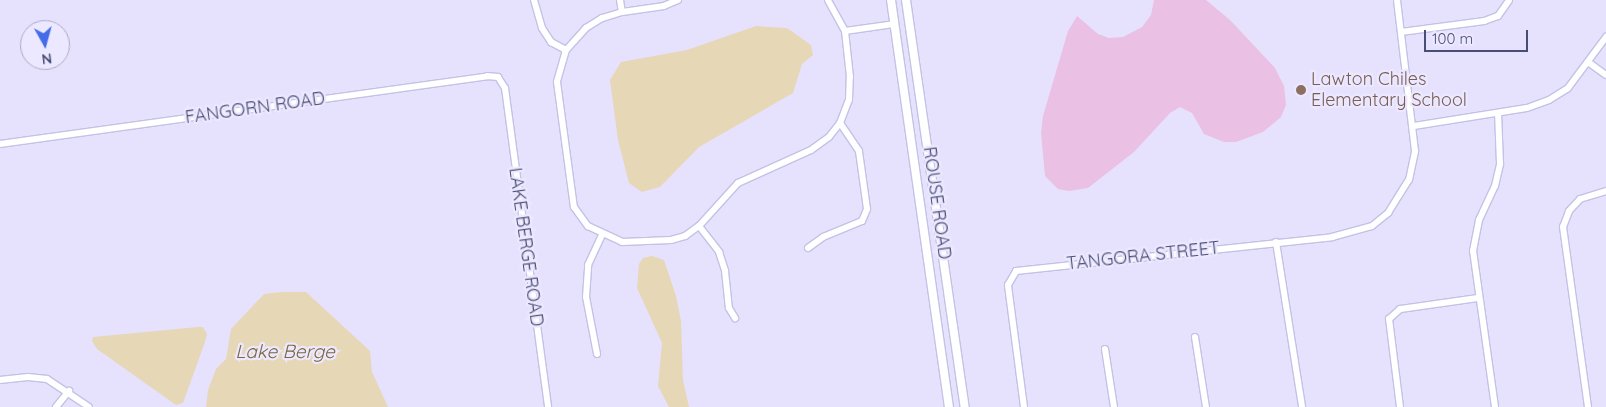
<!DOCTYPE html>
<style>
body{margin:0}
#map{position:relative;width:1606px;height:407px;overflow:hidden;background:#e6e2fd;font-family:Quicksand,sans-serif}
div>[style]{position:absolute}
.green>*{inset:0;background:#eac0e4}
.water>*{inset:0;background:#e6d7b6}
.roads{filter:drop-shadow(1px 0 #c3c2e6) drop-shadow(-1px 0 #c3c2e6) drop-shadow(0 1px #c3c2e6) drop-shadow(0 -1px #c3c2e6)}
.minor>*{height:6px;margin:-3px;padding:0 3px;transform-origin:3px;border-radius:3px;background:#fff}
.tertiary>*{height:8px;margin:-4px;padding:0 4px;transform-origin:4px;border-radius:4px;background:#fff}
.dots>*{width:14px;height:14px;translate:-50% -50%;box-sizing:border-box;border:2px solid #ece8ff;border-radius:50%}
span{translate:-50% -50%;white-space:nowrap;text-align:center;line-height:1.15;-webkit-text-stroke:4.5px #ece8ff;paint-order:stroke}
.education-label{font-size:18px;color:#785e54}
.left{translate:0 -50%;text-align:left}
.street-label{font-size:18px;color:#484d74}
.water-label{font-size:19px;color:#7b683c;font-style:italic}
.north{position:absolute;left:20px;top:20px;width:50px;height:50px;box-sizing:border-box;background:#ece8ff;border:1px solid #aaaac7;border-radius:50%;rotate:173deg;font-size:14px;font-weight:700;line-height:20px;text-align:center;color:#484d74}
.north::after{content:'';display:block;margin:auto;width:18px;height:22px;background:#446be9;clip-path:polygon(50% 0,100% 100%,50% 72%,0 100%)}
.scale{position:absolute;left:1424px;top:30px;width:104px;height:22px;box-sizing:border-box;border:2px solid #484d74;border-top:0;padding-left:6px;font-size:15px;line-height:18px;white-space:nowrap;color:#484d74;-webkit-text-stroke:4px #ece8ff;paint-order:stroke}
</style>
<div id="map">
<div class="green">
<div style="clip-path:polygon(1154px 0,1206px 0,1230px 20px,1275px 68px,1284px 86px,1286px 105px,1281px 117px,1263px 132px,1236px 142px,1224px 142px,1204px 134px,1192px 113px,1180px 107px,1170px 113px,1134px 152px,1088px 188px,1069px 191px,1058px 189px,1045px 176px,1041px 133px,1043px 116px,1068px 31px,1077px 16px,1098px 34px,1109px 38px,1123px 37px,1142px 27px,1151px 15px)"></div>
</div>
<div class="water">
<div style="clip-path:polygon(756px 26px,787px 28px,811px 45px,813px 55px,802px 64px,793px 93px,699px 147px,660px 187px,642px 192px,629px 183px,618px 140px,610px 80px,621px 62px,687px 50px)"></div>
<div style="clip-path:polygon(652px 256px,664px 260px,676px 296px,681px 321px,683px 380px,689px 407px,669px 407px,658px 386px,662px 343px,637px 288px,639px 264px,643px 258px)"></div>
<div style="clip-path:polygon(282px 292px,306px 292px,370px 351px,372px 372px,388px 407px,206px 407px,208px 390px,216px 369px,226px 359px,231px 329px,264px 294px)"></div>
<div style="clip-path:polygon(198px 327px,203px 327px,207px 334px,205px 342px,183px 403px,176px 405px,97px 349px,92px 341px,93px 337px)"></div>
</div>
<div class="roads">
<div class="minor">
<div style="left:534px;top:0;width:29px;rotate:74deg"></div>
<div style="left:542px;top:28px;width:17px;rotate:57deg"></div>
<div style="left:551px;top:42px;width:17px;rotate:28deg"></div>
<div style="left:620px;top:0;width:12px;rotate:81deg"></div>
<div style="left:678px;top:0;width:15px;rotate:157deg"></div>
<div style="left:664px;top:6px;width:42px;rotate:171.9deg"></div>
<div style="left:622px;top:12px;width:21px;rotate:163deg"></div>
<div style="left:602px;top:18px;width:19px;rotate:148deg"></div>
<div style="left:586px;top:28px;width:30px;rotate:132deg"></div>
<div style="left:566px;top:50px;width:33px;rotate:106deg"></div>
<div style="left:557px;top:82px;width:126px;rotate:82.3deg"></div>
<div style="left:574px;top:207px;width:24px;rotate:54deg"></div>
<div style="left:588px;top:226px;width:38px;rotate:25deg"></div>
<div style="left:622px;top:242px;width:49px;rotate:-2.3deg"></div>
<div style="left:671px;top:240px;width:15px;rotate:-16deg"></div>
<div style="left:685px;top:236px;width:17px;rotate:-36deg"></div>
<div style="left:699px;top:226px;width:58px;rotate:-47.8deg"></div>
<div style="left:738px;top:183px;width:80px;rotate:-24.3deg"></div>
<div style="left:811px;top:150px;width:22px;rotate:-36deg"></div>
<div style="left:829px;top:137px;width:18px;rotate:-52deg"></div>
<div style="left:840px;top:123px;width:25px;rotate:-69deg"></div>
<div style="left:849px;top:100px;width:23px;rotate:-88deg"></div>
<div style="left:850px;top:77px;width:46px;rotate:-96.2deg"></div>
<div style="left:845px;top:31px;width:35px;rotate:-119deg"></div>
<div style="left:845px;top:31px;width:49px;rotate:-8.1deg"></div>
<div style="left:1401px;top:32px;width:84px;rotate:-7.5deg"></div>
<div style="left:1484px;top:21px;width:15px;rotate:-20deg"></div>
<div style="left:1498px;top:16px;width:19px;rotate:-55deg"></div>
<div style="left:1588px;top:62px;width:22px;rotate:36deg"></div>
<div style="left:1414px;top:126px;width:114px;rotate:-9.1deg"></div>
<div style="left:1527px;top:108px;width:23px;rotate:-20deg"></div>
<div style="left:1549px;top:100px;width:22px;rotate:-32deg"></div>
<div style="left:1568px;top:88px;width:64px;rotate:-53.3deg"></div>
<div style="left:0;top:144px;width:492px;rotate:-7.9deg"></div>
<div style="left:487px;top:76px;width:11px;rotate:5deg"></div>
<div style="left:498px;top:77px;width:13px;rotate:58deg"></div>
<div style="left:505px;top:88px;width:322px;rotate:82.3deg"></div>
<div style="left:699px;top:226px;width:33px;rotate:52deg"></div>
<div style="left:719px;top:252px;width:20px;rotate:72deg"></div>
<div style="left:725px;top:271px;width:37px;rotate:84deg"></div>
<div style="left:729px;top:308px;width:12px;rotate:59deg"></div>
<div style="left:1276px;top:242px;width:167px;rotate:81deg"></div>
<div style="left:808px;top:248px;width:19px;rotate:-36deg"></div>
<div style="left:823px;top:237px;width:42px;rotate:-22.3deg"></div>
<div style="left:862px;top:221px;width:13px;rotate:-67deg"></div>
<div style="left:867px;top:209px;width:59px;rotate:-97.9deg"></div>
<div style="left:859px;top:151px;width:34px;rotate:-124deg"></div>
<div style="left:1195px;top:337px;width:71px;rotate:81.1deg"></div>
<div style="left:1105px;top:349px;width:59px;rotate:81.2deg"></div>
<div style="left:597px;top:354px;width:58px;rotate:-100.9deg"></div>
<div style="left:586px;top:297px;width:32px;rotate:-86deg"></div>
<div style="left:588px;top:265px;width:33px;rotate:-65deg"></div>
<div style="left:0;top:380px;width:28px;rotate:-6deg"></div>
<div style="left:28px;top:377px;width:19px;rotate:6deg"></div>
<div style="left:47px;top:379px;width:50px;rotate:33.7deg"></div>
<div style="left:56px;top:407px;width:21px;rotate:-51deg"></div>
<div style="left:1024px;top:407px;width:123px;rotate:-97.5deg"></div>
<div style="left:1008px;top:285px;width:16px;rotate:-60deg"></div>
<div style="left:1016px;top:271px;width:318px;rotate:-6.1deg"></div>
<div style="left:1332px;top:237px;width:41px;rotate:-15.4deg"></div>
<div style="left:1372px;top:226px;width:21px;rotate:-39deg"></div>
<div style="left:1388px;top:213px;width:39px;rotate:-58deg"></div>
<div style="left:1409px;top:180px;width:30px;rotate:-78deg"></div>
<div style="left:1415px;top:151px;width:152px;rotate:-96.8deg"></div>
<div style="left:1400px;top:407px;width:89px;rotate:-97.1deg"></div>
<div style="left:1389px;top:319px;width:15px;rotate:-42deg"></div>
<div style="left:1400px;top:309px;width:79px;rotate:-8deg"></div>
<div style="left:1495px;top:407px;width:158px;rotate:-98deg"></div>
<div style="left:1473px;top:251px;width:32px;rotate:-79deg"></div>
<div style="left:1479px;top:220px;width:38px;rotate:-65deg"></div>
<div style="left:1495px;top:186px;width:23px;rotate:-77deg"></div>
<div style="left:1500px;top:164px;width:51px;rotate:-92.2deg"></div>
<div style="left:1588px;top:407px;width:182px;rotate:-97.9deg"></div>
<div style="left:1563px;top:227px;width:17px;rotate:-69deg"></div>
<div style="left:1569px;top:211px;width:16px;rotate:-47deg"></div>
<div style="left:1580px;top:199px;width:27px;rotate:-17deg"></div>
</div>
<div class="tertiary">
<div style="left:891px;top:0;width:411px;rotate:81.9deg"></div>
<div style="left:906px;top:0;width:411px;rotate:81.8deg"></div>
</div>
</div>
<div class="dots">
<div style="left:1301px;top:90px;background:#8d6e63"></div>
</div>
<div class="education-label">
<span class="left" style="left:1311px;top:90px">Lawton Chiles<br>Elementary School</span>
</div>
<div class="street-label">
<span style="left:255px;top:108px;rotate:-8deg">FANGORN ROAD</span>
<span style="left:937px;top:203px;rotate:82deg">ROUSE ROAD</span>
<span style="left:526px;top:247px;rotate:82deg">LAKE BERGE ROAD</span>
<span style="left:1143px;top:256px;rotate:-6deg">TANGORA STREET</span>
</div>
<div class="water-label">
<span style="left:285px;top:352px">Lake Berge</span>
</div>
<div class="north">N</div>
<div class="scale">100 m</div>
</div>
